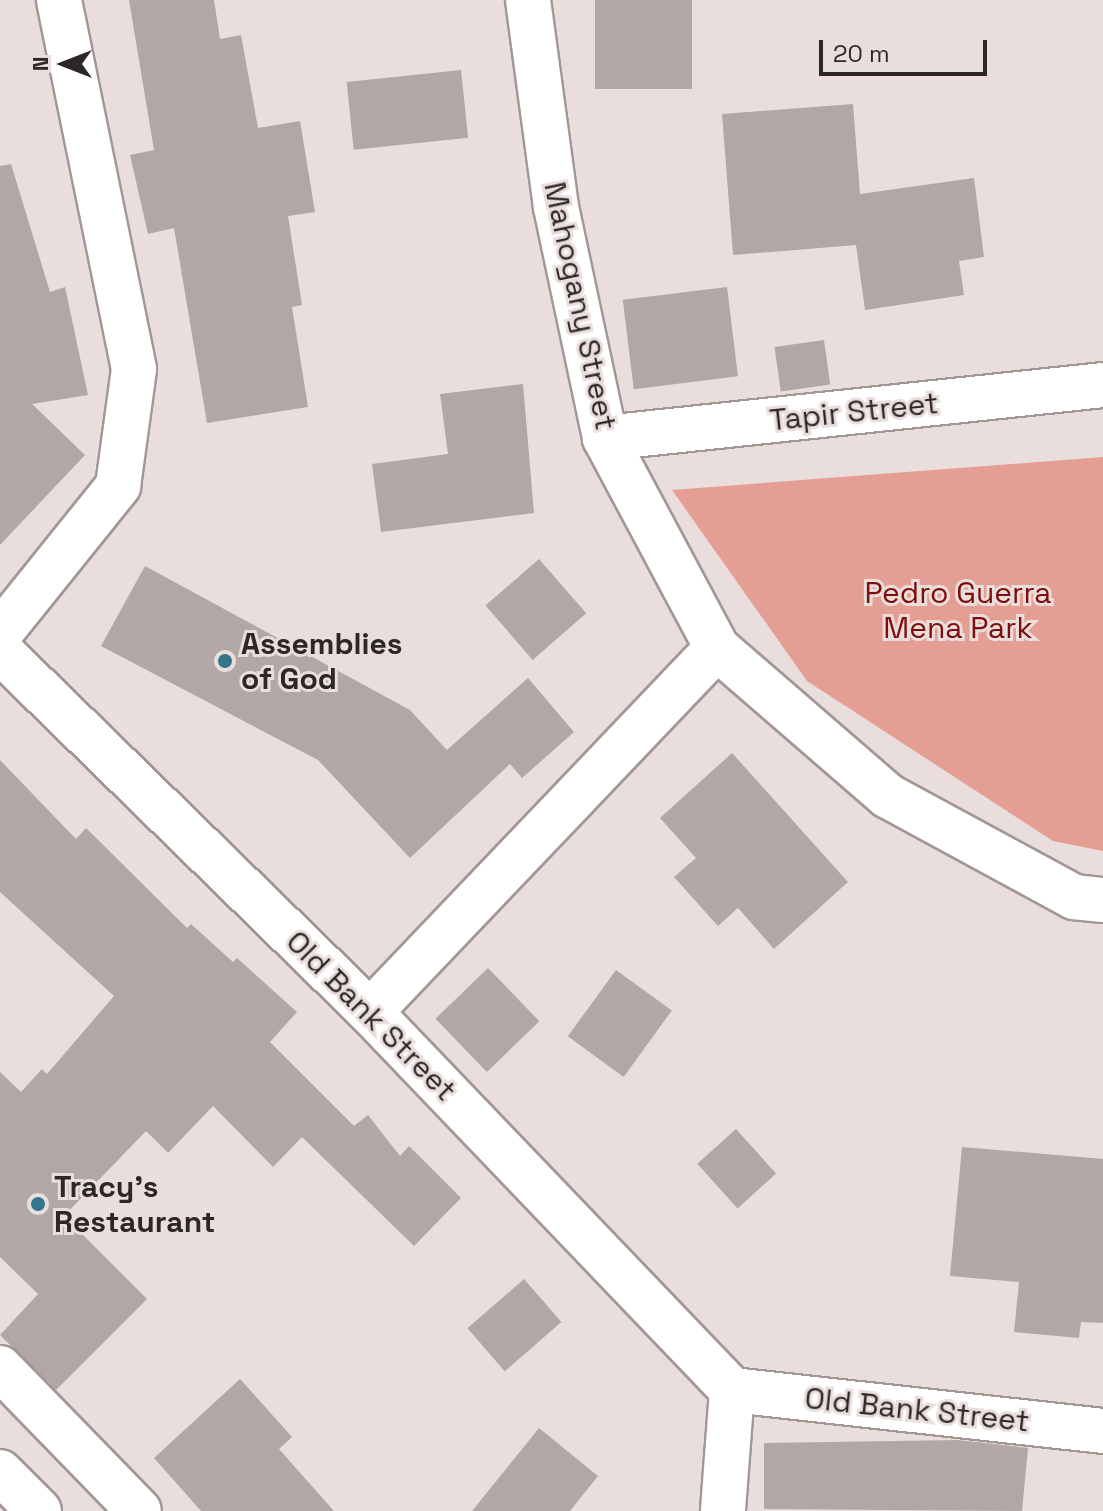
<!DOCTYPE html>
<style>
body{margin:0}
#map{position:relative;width:1103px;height:1511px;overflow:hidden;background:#eadedc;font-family:"Space Grotesk",sans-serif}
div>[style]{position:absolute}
.green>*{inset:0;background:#e59e94}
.building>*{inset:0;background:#b3a7a6;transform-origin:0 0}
.roads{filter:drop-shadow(2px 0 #a29795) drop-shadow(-2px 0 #a29795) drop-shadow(0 2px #a29795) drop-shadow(0 -2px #a29795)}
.minor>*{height:44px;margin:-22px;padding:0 22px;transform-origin:22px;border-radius:22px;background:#fff}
.trunk>*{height:44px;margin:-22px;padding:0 22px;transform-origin:22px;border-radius:22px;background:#fff}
.dots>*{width:22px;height:22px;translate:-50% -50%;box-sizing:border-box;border:4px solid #eadedc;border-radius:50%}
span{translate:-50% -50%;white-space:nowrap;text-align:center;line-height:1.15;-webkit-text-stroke:6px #eadedc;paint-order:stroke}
.street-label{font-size:30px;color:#2c2827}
.park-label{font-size:30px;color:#7e0e0b}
.poi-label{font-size:30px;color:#2c2827;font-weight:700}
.left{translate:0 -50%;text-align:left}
.north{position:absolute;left:24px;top:24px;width:80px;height:80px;-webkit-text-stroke:6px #eadedc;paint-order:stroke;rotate:270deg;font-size:22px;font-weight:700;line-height:32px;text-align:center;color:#2c2827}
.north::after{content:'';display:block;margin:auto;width:28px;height:36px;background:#2c2827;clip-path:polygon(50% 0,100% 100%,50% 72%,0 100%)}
.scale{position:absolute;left:819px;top:40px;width:168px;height:36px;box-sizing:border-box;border:4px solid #2c2827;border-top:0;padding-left:10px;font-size:24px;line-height:28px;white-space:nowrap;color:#2c2827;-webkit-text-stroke:6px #eadedc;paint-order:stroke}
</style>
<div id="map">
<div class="green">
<div style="clip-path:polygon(1103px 457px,1103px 851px,1053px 841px,807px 681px,672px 490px)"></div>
</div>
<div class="building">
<div style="clip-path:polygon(129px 0,214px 0,220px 39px,241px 35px,258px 128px,300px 121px,315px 212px,288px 216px,302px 305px,292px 307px,308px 407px,207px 423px,174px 228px,148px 234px,130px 155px,154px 150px)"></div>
<div style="left:595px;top:0;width:97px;height:89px"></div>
<div style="left:461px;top:70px;width:68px;height:115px;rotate:84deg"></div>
<div style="clip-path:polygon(853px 104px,860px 194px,974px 178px,984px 257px,959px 261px,964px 295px,865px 310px,856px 245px,733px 255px,722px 114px)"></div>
<div style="clip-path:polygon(11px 164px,50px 292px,65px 287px,88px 395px,32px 404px,85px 455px,0 545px,0 166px)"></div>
<div style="left:727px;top:287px;width:90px;height:105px;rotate:83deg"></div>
<div style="left:824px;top:340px;width:45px;height:50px;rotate:82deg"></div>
<div style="clip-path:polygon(523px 384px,534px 513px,381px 532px,372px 464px,448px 454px,440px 394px)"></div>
<div style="left:539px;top:559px;width:72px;height:71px;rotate:49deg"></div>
<div style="clip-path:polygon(145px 566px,410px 710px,447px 750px,528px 678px,574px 732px,522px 778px,510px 764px,410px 858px,318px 760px,101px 646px)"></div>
<div style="clip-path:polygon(732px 753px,848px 882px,774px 949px,738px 908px,718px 926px,674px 877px,696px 858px,660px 818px)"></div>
<div style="clip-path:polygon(0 760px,76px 839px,86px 828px,187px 928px,191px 924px,233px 962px,237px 958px,297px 1012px,270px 1042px,354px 1126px,368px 1115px,400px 1156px,409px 1146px,461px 1198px,414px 1246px,302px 1137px,273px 1167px,213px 1106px,168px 1153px,146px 1131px,64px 1216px,147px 1299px,56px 1390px,0 1335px,38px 1294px,0 1257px,0 1072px,21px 1092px,42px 1069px,47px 1074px,114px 996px,0 892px)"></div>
<div style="left:488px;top:968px;width:74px;height:73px;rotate:46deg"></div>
<div style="left:616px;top:970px;width:69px;height:82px;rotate:36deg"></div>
<div style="left:736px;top:1129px;width:60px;height:52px;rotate:48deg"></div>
<div style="clip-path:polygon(962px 1147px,1103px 1159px,1103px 1323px,1081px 1322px,1079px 1338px,1014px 1332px,1019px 1282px,950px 1276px)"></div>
<div style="left:524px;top:1279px;width:57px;height:75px;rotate:49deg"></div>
<div style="clip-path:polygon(240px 1379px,292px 1437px,279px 1449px,334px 1511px,201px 1511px,154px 1458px)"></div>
<div style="clip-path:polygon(539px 1428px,598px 1476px,570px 1511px,472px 1511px)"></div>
<div style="clip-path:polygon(958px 1440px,1028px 1448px,1022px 1511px,764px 1509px,764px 1443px)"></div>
</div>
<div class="roads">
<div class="minor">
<div style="left:528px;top:0;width:209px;rotate:82.3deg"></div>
<div style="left:556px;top:207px;width:236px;rotate:78deg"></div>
<div style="left:605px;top:438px;width:238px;rotate:61.9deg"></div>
<div style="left:717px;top:648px;width:226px;rotate:40.9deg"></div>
<div style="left:888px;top:796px;width:212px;rotate:28.5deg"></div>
<div style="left:1074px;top:897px;width:29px;rotate:6deg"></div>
<div style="left:605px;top:438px;width:501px;rotate:-6.07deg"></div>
<div style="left:0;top:633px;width:189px;rotate:-51.2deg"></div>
<div style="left:118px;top:486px;width:118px;rotate:-82.2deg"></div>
<div style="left:134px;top:369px;width:377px;rotate:-101.5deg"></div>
<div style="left:0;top:651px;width:517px;rotate:44.29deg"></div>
<div style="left:370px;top:1012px;width:523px;rotate:46.24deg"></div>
<div style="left:732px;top:1390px;width:121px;rotate:94.3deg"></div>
<div style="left:370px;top:1012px;width:503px;rotate:-46.37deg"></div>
<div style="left:732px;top:1390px;width:373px;rotate:6.3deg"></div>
</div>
<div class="trunk">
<div style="left:0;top:1368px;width:199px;rotate:45.8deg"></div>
<div style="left:0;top:1472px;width:55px;rotate:45deg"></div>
</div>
</div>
<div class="dots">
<div style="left:225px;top:661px;background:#36768a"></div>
<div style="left:38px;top:1204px;background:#36768a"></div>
</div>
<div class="street-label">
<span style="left:580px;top:306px;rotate:78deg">Mahogany Street</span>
<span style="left:854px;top:412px;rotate:-6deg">Tapir Street</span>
<span style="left:371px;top:1016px;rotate:45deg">Old Bank Street</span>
<span style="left:917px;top:1410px;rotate:6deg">Old Bank Street</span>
</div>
<div class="park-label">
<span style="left:958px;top:610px">Pedro Guerra<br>Mena Park</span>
</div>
<div class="poi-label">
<span class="left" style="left:241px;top:661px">Assemblies<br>of God</span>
<span class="left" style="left:54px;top:1204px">Tracy's<br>Restaurant</span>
</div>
<div class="north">N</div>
<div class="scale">20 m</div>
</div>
